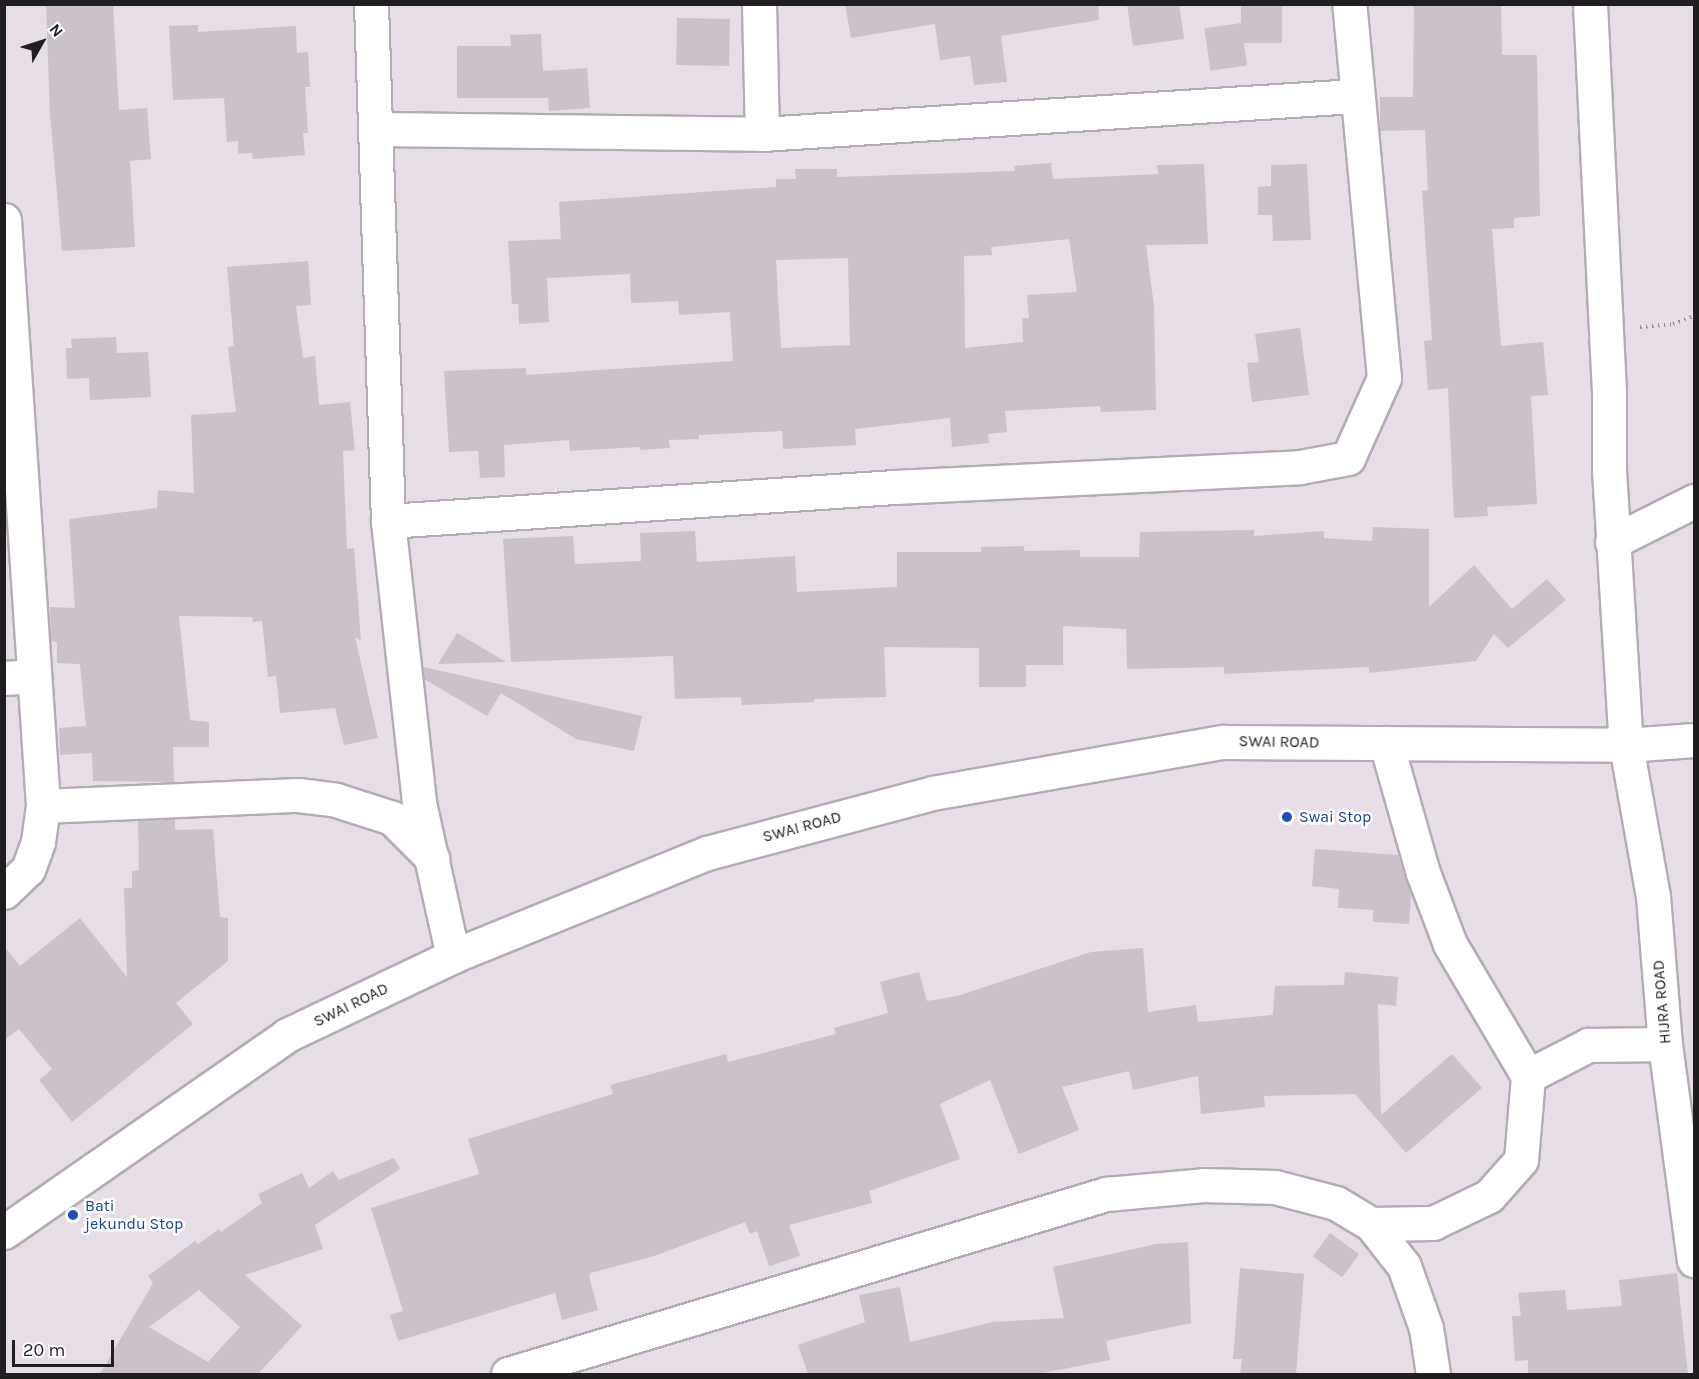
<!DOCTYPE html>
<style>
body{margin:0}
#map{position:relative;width:1699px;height:1379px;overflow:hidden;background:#e6dde7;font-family:Karla,sans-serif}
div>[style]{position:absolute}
.building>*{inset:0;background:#cac1cb;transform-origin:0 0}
.path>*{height:4px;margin-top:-2px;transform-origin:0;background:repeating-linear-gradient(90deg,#948e95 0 1.5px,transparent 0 6px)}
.roads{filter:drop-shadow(2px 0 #b4acb5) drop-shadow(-2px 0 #b4acb5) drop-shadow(0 2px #b4acb5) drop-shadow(0 -2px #b4acb5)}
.minor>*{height:33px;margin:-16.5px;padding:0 16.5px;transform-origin:16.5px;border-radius:16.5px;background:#fff}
.dots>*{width:16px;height:16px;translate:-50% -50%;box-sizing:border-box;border:3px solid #fff;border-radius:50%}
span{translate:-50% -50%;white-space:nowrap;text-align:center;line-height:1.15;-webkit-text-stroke:5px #fff;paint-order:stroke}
.street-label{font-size:16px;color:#211e21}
.transit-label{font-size:16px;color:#164399}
.left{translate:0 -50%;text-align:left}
.frame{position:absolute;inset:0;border:6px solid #211e21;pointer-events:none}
.north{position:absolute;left:12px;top:12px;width:60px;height:60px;-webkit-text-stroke:4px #fff;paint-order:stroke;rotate:51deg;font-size:16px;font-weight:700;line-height:24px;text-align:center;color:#211e21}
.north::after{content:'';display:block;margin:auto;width:21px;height:27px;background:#211e21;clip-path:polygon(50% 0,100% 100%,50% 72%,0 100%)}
.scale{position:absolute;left:12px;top:1340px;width:102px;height:27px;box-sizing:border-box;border:3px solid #211e21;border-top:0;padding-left:8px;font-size:18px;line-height:21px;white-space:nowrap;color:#211e21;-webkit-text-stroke:4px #fff;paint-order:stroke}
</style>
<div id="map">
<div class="building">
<div style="clip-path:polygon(46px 4px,113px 4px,119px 110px,147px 108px,151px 159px,130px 161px,135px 247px,62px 251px,50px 114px)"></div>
<div style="clip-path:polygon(845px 4px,1098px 4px,1099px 20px,1001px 36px,1007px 82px,974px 85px,970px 56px,940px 60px,935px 24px,851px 38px)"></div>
<div style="clip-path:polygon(1127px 4px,1179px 4px,1184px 39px,1133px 46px)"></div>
<div style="left:1241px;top:4px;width:41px;height:39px"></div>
<div style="clip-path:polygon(1414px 4px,1501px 4px,1502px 55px,1537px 55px,1540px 216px,1514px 218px,1514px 228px,1492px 229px,1501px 346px,1543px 342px,1548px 395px,1531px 396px,1537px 504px,1487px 507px,1488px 516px,1454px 518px,1448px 388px,1428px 390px,1424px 341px,1432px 340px,1422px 191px,1428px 190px,1425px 130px,1380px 131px,1380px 97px,1413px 97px)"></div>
<div style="left:677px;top:18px;width:53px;height:47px;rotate:1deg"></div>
<div style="left:1241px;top:23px;width:43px;height:37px;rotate:82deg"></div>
<div style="clip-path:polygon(198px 25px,198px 32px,296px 26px,297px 53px,308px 52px,310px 87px,305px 87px,308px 133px,303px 133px,305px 155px,253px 159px,252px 153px,238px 154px,238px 141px,227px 142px,224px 98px,173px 100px,169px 26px)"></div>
<div style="clip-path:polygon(541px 34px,543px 71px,587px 68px,590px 108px,549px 111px,548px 98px,457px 98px,457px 46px,511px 46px,510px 35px)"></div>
<div style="clip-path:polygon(evenodd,1051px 163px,1053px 179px,1158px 174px,1157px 165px,1204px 164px,1208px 244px,1146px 245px,1154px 306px,1156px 410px,1101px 412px,1100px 406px,1005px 411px,1007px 432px,988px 434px,989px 443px,952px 447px,950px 418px,855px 429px,856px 445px,783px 449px,782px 431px,699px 435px,699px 439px,669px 440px,670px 448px,640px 450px,640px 447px,570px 451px,569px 440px,504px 445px,505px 477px,480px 478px,478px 451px,449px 452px,444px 371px,526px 368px,526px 375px,733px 361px,730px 312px,679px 315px,678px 301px,631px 303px,630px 274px,547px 278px,549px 322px,519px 324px,518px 304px,512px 304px,508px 241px,561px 239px,559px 202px,776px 187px,776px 179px,796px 179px,795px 169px,837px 169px,837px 177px,1015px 171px,1014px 166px,1051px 163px,1069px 239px,1077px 292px,1027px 295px,1029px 318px,1022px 318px,1023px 342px,965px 348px,964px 256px,992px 255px,991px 247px,1069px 239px,1051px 163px,848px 258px,850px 345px,781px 348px,776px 260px,848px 258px)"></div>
<div style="clip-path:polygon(1307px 164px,1311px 240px,1273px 241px,1272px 215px,1258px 215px,1258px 187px,1271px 186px,1271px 165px)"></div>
<div style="clip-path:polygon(308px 261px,311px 305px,296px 306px,303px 358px,315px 356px,319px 405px,350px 402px,355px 450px,343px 451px,347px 549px,354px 548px,361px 641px,355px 637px,378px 738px,344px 745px,335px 708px,280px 713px,276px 676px,268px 677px,262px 621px,253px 622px,252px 617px,179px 616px,190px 720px,209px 722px,209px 747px,173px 747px,174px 782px,93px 781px,92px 753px,60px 755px,59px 728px,86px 726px,80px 664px,57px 663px,57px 642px,51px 641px,50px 607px,75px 608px,69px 519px,157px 508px,158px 490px,194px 493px,191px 415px,236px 412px,228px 347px,234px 346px,227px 267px)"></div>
<div style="clip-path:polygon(1300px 328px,1309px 395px,1252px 402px,1247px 363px,1259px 362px,1255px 334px)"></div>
<div style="clip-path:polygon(116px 337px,117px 353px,148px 352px,151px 397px,90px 400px,89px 378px,67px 379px,66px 348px,72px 348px,71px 339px)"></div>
<div style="clip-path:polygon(1373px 527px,1429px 529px,1429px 607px,1474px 565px,1512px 609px,1547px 579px,1566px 600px,1508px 648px,1494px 634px,1476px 661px,1369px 673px,1369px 667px,1224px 674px,1224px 667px,1127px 669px,1126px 629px,1063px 626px,1063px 665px,1026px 665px,1026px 687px,979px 687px,979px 648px,884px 647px,886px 697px,814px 699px,814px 702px,742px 705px,741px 697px,675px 699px,673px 656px,511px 662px,503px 539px,573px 536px,575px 564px,641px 561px,640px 533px,695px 531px,697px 562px,795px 556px,797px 592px,897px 587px,897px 552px,981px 552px,981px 547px,1024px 546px,1024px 551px,1080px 550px,1080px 557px,1139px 557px,1140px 532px,1254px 530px,1254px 536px,1324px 531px,1324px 538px,1372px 541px)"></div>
<div style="clip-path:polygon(457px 633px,506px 662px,438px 664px)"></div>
<div style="clip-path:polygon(423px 667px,642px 716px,634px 751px,576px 739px,501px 693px,487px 716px,424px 679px)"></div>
<div style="clip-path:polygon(175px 819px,175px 830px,213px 829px,220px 917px,228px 918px,228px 961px,176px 1003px,193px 1024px,72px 1122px,39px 1080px,52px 1069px,19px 1029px,4px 1040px,4px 946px,20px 966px,80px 918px,127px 977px,124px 888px,132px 888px,132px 871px,139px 870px,138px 821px)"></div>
<div style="clip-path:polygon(1315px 849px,1398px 855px,1411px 895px,1409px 924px,1373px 922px,1373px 910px,1338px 908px,1339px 889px,1312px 886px)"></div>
<div style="clip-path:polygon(1143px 948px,1148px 1012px,1196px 1005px,1198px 1022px,1273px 1015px,1275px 986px,1344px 985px,1345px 972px,1398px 977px,1396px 1006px,1378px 1004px,1381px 1115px,1452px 1054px,1482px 1088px,1406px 1153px,1355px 1094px,1264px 1096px,1265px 1107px,1201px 1114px,1198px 1076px,1133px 1090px,1129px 1071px,1062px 1087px,1079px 1130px,1019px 1154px,990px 1080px,940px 1104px,960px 1159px,869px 1191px,872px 1203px,789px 1225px,800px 1256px,769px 1266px,757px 1231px,750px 1234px,745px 1222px,654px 1256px,591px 1273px,589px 1276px,598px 1310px,562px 1320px,555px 1293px,398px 1341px,390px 1315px,403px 1311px,371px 1208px,479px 1174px,468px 1139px,613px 1094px,610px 1085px,726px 1054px,728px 1062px,836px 1034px,834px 1028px,888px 1013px,880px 982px,919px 972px,927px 1001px,957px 996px,1091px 952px)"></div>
<div style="clip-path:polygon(evenodd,394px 1158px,400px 1169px,315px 1225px,323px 1249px,245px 1275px,302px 1326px,258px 1374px,100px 1374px,153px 1283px,148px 1276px,195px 1241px,198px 1244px,219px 1229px,221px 1232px,262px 1203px,258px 1194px,302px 1173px,309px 1188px,333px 1171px,339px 1180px,394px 1158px,199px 1290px,240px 1327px,208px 1362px,149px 1327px,199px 1290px)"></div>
<div style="left:1330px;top:1233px;width:36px;height:29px;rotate:36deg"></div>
<div style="clip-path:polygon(1188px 1242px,1191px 1323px,1106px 1341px,1110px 1360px,1037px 1374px,808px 1374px,798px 1345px,865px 1322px,859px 1295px,900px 1287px,910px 1342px,993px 1322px,1064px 1318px,1053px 1267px,1156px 1244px)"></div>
<div style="clip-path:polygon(1240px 1268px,1304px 1274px,1296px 1374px,1240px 1374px,1242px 1359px,1233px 1359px)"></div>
<div style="clip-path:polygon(1677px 1273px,1688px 1374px,1528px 1374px,1528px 1360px,1515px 1361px,1512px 1316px,1521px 1316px,1518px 1293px,1565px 1290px,1567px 1310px,1622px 1306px,1619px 1280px)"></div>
</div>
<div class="path">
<div style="left:1640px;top:327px;width:33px;rotate:-5deg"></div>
<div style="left:1673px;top:324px;width:22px;rotate:-21deg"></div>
</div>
<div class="roads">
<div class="minor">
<div style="left:371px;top:4px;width:517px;rotate:88.12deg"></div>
<div style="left:388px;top:521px;width:284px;rotate:83.7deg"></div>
<div style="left:419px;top:803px;width:157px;rotate:77.5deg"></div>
<div style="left:759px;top:4px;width:130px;rotate:88.7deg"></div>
<div style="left:1590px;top:4px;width:389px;rotate:87.2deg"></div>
<div style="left:1609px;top:393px;width:77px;rotate:90deg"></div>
<div style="left:1609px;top:470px;width:276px;rotate:86.5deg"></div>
<div style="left:1626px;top:745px;width:153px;rotate:79.9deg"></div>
<div style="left:1653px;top:896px;width:148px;rotate:85.4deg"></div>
<div style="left:1665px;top:1044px;width:218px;rotate:82.4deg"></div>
<div style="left:377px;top:129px;width:385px;rotate:0.7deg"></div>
<div style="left:762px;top:134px;width:594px;rotate:-3.67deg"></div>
<div style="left:4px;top:220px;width:587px;rotate:86.19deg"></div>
<div style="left:43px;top:806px;width:36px;rotate:98deg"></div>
<div style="left:38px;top:842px;width:29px;rotate:110deg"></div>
<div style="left:28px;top:869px;width:33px;rotate:136deg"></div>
<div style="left:388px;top:521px;width:507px;rotate:-3.84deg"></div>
<div style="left:894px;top:487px;width:406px;rotate:-2.8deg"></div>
<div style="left:1300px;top:467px;width:49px;rotate:-10.6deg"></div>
<div style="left:1348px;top:458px;width:88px;rotate:-65.8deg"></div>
<div style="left:1384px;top:378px;width:376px;rotate:-95.3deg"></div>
<div style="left:1612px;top:542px;width:92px;rotate:-26.6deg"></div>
<div style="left:4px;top:678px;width:29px;rotate:-4deg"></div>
<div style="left:43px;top:806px;width:255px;rotate:-2.5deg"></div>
<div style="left:298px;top:795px;width:38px;rotate:7deg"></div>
<div style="left:336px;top:800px;width:59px;rotate:17.8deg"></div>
<div style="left:392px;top:818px;width:57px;rotate:45deg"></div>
<div style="left:1528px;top:1076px;width:68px;rotate:-27.3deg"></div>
<div style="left:1588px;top:1045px;width:77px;rotate:-0.7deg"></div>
<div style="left:1371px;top:1224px;width:62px;rotate:-0.9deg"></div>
<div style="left:1433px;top:1223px;width:62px;rotate:-25.7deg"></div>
<div style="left:1489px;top:1196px;width:48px;rotate:-48.4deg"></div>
<div style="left:1521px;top:1160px;width:84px;rotate:-85.2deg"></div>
<div style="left:1528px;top:1076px;width:153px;rotate:-120.6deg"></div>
<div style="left:1450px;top:944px;width:76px;rotate:-110.8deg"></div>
<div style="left:1423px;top:873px;width:135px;rotate:-105.9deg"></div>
<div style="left:4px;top:1232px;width:345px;rotate:-34.8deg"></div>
<div style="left:287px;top:1035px;width:184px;rotate:-25.4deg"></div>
<div style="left:453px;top:956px;width:274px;rotate:-22.1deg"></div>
<div style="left:707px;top:853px;width:234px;rotate:-14.9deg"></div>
<div style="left:933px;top:793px;width:294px;rotate:-10deg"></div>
<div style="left:1223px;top:742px;width:403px;rotate:0.4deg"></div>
<div style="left:1626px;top:745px;width:68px;rotate:-4.2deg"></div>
<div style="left:508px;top:1374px;width:625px;rotate:-16.75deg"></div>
<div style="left:1106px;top:1194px;width:98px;rotate:-5.2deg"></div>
<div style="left:1204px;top:1185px;width:71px;rotate:1.6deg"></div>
<div style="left:1275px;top:1187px;width:63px;rotate:14.7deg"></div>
<div style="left:1336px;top:1203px;width:41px;rotate:31deg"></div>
<div style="left:1371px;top:1224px;width:53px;rotate:51.8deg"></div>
<div style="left:1404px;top:1266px;width:66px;rotate:70.5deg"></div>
<div style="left:1426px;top:1328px;width:47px;rotate:81.3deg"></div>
</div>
</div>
<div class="dots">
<div style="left:1287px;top:817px;background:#1a4fb4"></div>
<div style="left:73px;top:1215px;background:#1a4fb4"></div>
</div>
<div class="street-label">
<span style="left:1279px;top:742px;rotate:1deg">SWAI ROAD</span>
<span style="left:802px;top:827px;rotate:-15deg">SWAI ROAD</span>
<span style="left:1662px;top:1002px;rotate:-95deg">HIJRA ROAD</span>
<span style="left:351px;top:1005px;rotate:-26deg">SWAI ROAD</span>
</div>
<div class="transit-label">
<span class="left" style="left:1299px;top:817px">Swai Stop</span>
<span class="left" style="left:85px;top:1215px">Bati<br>jekundu Stop</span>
</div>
<div class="frame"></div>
<div class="north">N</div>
<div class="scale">20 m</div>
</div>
